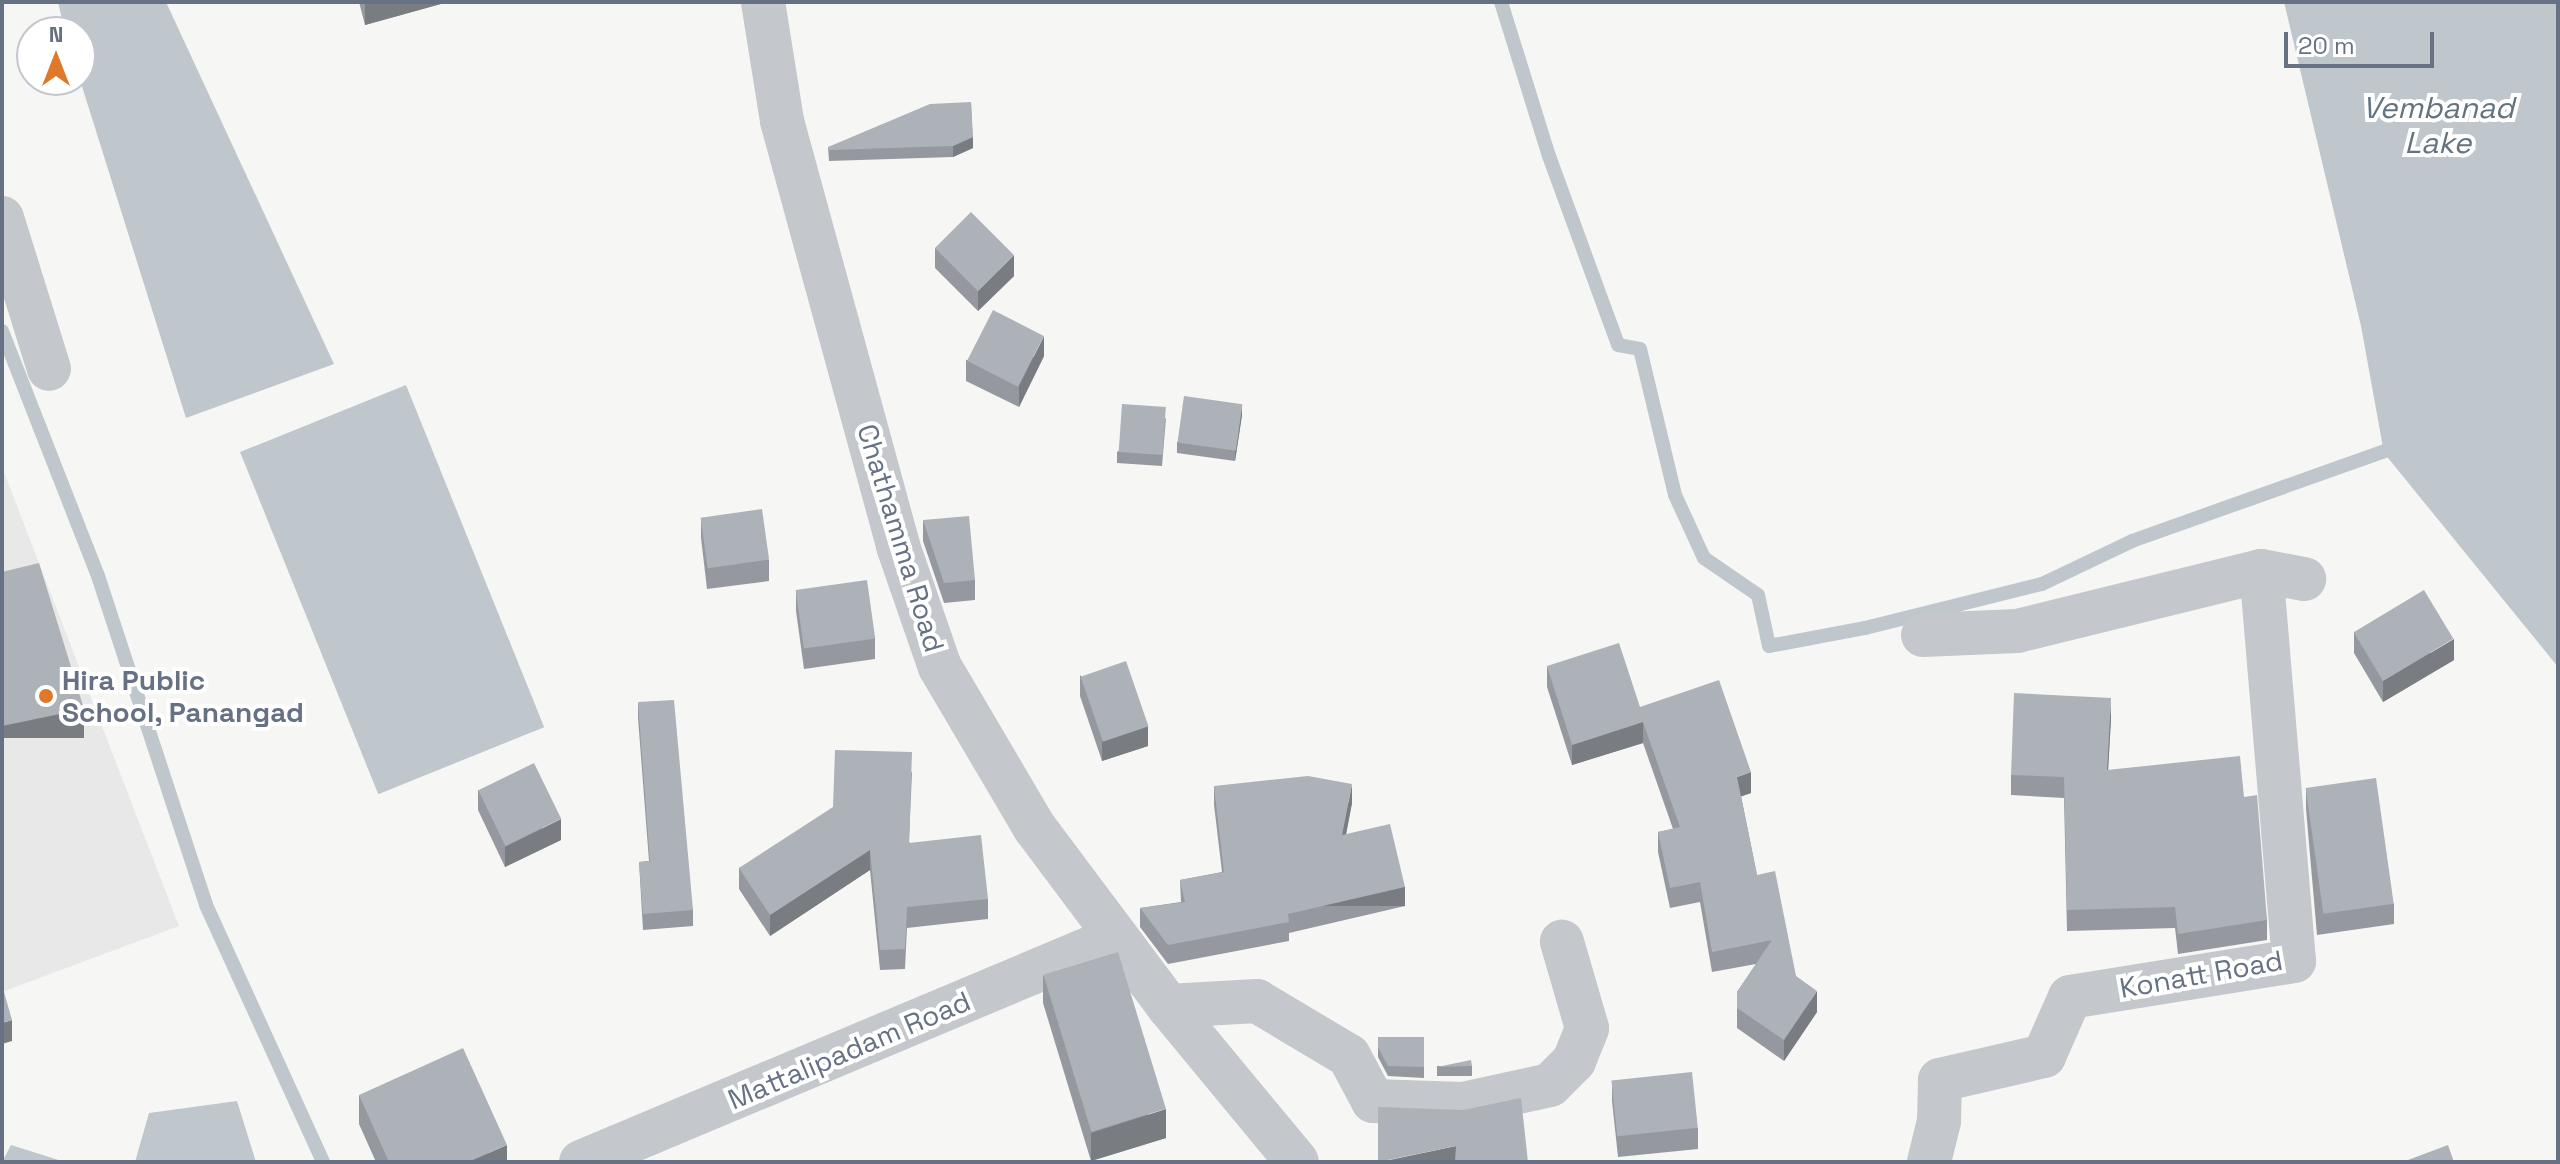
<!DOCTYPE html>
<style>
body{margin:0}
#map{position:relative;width:2560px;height:1164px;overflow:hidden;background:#f6f7f4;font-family:"Space Grotesk",sans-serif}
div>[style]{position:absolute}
.built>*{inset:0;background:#e7e8e7}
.water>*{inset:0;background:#bfc7cd;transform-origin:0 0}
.stream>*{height:14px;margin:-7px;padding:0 7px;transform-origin:7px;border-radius:7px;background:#bfc7cd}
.minor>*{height:44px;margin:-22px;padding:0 22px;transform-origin:22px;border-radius:22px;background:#c4c7cb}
.wall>*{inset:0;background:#95999f;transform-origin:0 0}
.shaded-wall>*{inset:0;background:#797d82;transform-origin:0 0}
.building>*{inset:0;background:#adb2b9;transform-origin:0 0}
.dots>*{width:22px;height:22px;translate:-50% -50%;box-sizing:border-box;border:4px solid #fff;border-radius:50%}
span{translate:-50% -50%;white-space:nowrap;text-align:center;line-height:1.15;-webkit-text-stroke:8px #fff;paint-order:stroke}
.street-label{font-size:28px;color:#667184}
.poi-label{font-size:28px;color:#667184;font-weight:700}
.left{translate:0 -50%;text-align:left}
.water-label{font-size:30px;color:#637380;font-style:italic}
.frame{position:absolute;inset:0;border:4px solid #667184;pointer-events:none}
.north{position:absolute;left:16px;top:16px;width:80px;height:80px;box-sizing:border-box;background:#fff;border:2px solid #c2c6ce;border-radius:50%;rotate:0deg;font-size:22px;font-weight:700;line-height:32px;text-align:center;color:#667184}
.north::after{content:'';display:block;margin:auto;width:28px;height:36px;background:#df782b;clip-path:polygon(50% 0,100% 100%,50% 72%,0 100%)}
.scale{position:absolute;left:2284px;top:32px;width:150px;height:36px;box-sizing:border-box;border:4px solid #667184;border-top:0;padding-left:10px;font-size:24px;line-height:28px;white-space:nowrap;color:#667184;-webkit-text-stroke:6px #fff;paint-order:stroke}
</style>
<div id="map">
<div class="built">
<div style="clip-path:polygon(2px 467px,179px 926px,2px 992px)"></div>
</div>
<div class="water">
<div style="clip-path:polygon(58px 2px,166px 2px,334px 364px,186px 418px,80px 80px,80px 32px,65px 32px)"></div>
<div style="clip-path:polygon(2284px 2px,2558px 2px,2558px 667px,2384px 453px,2361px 326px)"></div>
<div style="left:406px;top:385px;width:369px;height:179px;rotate:68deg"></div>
<div style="clip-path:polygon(237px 1101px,256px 1162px,135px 1162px,149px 1113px)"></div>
<div style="clip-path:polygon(11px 1145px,65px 1162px,2px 1162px)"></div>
</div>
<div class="stream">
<div style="left:1501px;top:2px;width:161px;rotate:72.7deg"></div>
<div style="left:1549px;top:156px;width:201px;rotate:69.9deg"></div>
<div style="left:1618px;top:345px;width:22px;rotate:10deg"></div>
<div style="left:1640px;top:349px;width:150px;rotate:76.5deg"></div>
<div style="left:1675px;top:495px;width:69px;rotate:65.3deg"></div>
<div style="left:1704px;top:558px;width:65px;rotate:34.4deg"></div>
<div style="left:1758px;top:595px;width:52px;rotate:77.8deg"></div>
<div style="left:1769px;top:646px;width:98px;rotate:-10.6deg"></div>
<div style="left:1865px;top:628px;width:182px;rotate:-14deg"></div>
<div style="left:2042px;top:584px;width:100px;rotate:-25.5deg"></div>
<div style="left:2132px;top:541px;width:283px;rotate:-19.6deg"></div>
<div style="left:2px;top:331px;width:263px;rotate:68.6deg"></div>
<div style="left:98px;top:576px;width:346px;rotate:71.8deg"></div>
<div style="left:206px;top:905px;width:282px;rotate:65.5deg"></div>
</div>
<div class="minor">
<div style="left:763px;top:2px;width:121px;rotate:80.9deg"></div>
<div style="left:782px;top:121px;width:441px;rotate:74.7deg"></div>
<div style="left:898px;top:546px;width:128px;rotate:70.9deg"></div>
<div style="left:940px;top:667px;width:187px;rotate:59.5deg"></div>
<div style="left:1035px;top:828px;width:222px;rotate:53.2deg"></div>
<div style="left:1168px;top:1006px;width:202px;rotate:50.4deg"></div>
<div style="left:2px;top:218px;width:158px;rotate:72.7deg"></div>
<div style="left:1923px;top:635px;width:94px;rotate:-2.4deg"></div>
<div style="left:2017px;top:631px;width:251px;rotate:-13.8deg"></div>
<div style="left:2261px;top:571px;width:44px;rotate:10.5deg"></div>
<div style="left:1168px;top:1006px;width:89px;rotate:-3.2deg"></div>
<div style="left:1257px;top:1001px;width:107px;rotate:30.9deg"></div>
<div style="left:1349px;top:1056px;width:51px;rotate:61.9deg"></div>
<div style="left:1373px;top:1101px;width:90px;rotate:1.9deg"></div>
<div style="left:1463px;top:1104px;width:89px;rotate:-12.3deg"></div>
<div style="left:1550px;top:1085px;width:34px;rotate:-45deg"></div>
<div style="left:1574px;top:1061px;width:35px;rotate:-68deg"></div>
<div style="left:1587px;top:1028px;width:90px;rotate:-106.2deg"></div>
<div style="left:581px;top:1162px;width:581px;rotate:-22.77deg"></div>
<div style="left:1929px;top:1162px;width:42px;rotate:-76.3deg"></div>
<div style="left:1939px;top:1121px;width:41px;rotate:-88.6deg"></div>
<div style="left:1940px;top:1080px;width:107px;rotate:-13deg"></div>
<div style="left:2044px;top:1056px;width:64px;rotate:-66.2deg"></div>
<div style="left:2070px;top:997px;width:227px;rotate:-9.1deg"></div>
<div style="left:2294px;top:961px;width:391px;rotate:-94.8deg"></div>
</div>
<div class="wall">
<div style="clip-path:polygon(359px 2px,448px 2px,365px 25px)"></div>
<div style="clip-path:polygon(971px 102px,973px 148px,953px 157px,829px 161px,828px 147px)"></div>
<div style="clip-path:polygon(935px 248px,1014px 276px,978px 311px,935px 268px)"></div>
<div style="clip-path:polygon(1044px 356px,1019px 407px,966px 381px,966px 360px)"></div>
<div style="clip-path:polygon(1242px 415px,1235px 461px,1177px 453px,1177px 442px)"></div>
<div style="clip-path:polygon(1166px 418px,1162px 466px,1117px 463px,1117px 452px)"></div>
<div style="clip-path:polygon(701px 518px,769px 560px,769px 581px,707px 589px,701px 538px)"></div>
<div style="clip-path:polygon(923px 520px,975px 580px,975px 600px,944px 603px,923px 541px)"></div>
<div style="clip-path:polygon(796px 590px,875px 638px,875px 659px,804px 669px,796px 611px)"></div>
<div style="clip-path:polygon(2354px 632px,2454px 660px,2383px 702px,2354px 653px)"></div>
<div style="clip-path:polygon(1547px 666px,1640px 707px,1751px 793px,1741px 796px,1757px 875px,1796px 976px,1817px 1012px,1784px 1061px,1737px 1028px,1737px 992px,1756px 964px,1712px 972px,1700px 902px,1670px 908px,1658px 852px,1658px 832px,1673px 829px,1643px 743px,1572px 765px,1547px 687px)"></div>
<div style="clip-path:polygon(1080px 675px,1148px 746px,1102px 761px,1080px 696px)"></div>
<div style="clip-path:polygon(638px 702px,693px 910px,693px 926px,643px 930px,639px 862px,649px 861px,638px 718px)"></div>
<div style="clip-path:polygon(2111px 718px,2108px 770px,2244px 797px,2267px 920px,2267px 940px,2178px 954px,2175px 928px,2067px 931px,2064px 798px,2011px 795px,2011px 775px)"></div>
<div style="clip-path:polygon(912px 772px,909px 842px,988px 899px,988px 919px,907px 928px,905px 969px,880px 970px,870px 870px,770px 936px,739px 889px,739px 868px)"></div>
<div style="clip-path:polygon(1214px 786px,1352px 803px,1346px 835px,1405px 906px,1289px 933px,1289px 941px,1168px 964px,1140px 927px,1140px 908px,1181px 902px,1180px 880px,1222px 872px,1214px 805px)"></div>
<div style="clip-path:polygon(2306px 788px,2394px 904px,2394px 924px,2317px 935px,2306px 809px)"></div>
<div style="clip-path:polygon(478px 790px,561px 840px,505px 867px,478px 810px)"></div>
<div style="clip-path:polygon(1043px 975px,1166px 1138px,1091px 1161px,1043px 1003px)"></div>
<div style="clip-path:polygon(1378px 1037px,1424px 1037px,1424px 1078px,1388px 1076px,1378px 1057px)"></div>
<div style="left:1472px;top:1066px;width:10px;height:35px;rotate:90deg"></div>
<div style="clip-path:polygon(1612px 1081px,1698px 1128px,1698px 1149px,1618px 1157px,1612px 1101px)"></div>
<div style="clip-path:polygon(359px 1095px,507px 1162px,376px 1162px,359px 1124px)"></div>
</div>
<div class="shaded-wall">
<div style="clip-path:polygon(365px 2px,448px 2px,365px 25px)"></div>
<div style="clip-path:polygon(973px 137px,973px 148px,953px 157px,953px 146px)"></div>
<div style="clip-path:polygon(1014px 255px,1014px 276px,978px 311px,978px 291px)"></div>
<div style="clip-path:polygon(1044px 336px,1044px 356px,1019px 407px,1019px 386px)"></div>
<div style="clip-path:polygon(1242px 404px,1242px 415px,1235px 461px,1235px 450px)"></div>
<div style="clip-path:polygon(2454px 639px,2454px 660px,2383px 702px,2383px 681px)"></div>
<div style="clip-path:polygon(2111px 698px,2111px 718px,2107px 790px,2107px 770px)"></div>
<div style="left:84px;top:709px;width:29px;height:84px;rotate:90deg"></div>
<div style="clip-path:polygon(1643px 722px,1643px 743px,1572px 765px,1572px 745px)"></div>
<div style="clip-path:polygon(1148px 726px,1148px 746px,1102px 761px,1102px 741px)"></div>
<div style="clip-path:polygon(1751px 772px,1751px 793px,1737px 798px,1737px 777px)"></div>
<div style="clip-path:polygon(1352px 784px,1352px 803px,1342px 854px,1342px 835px)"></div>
<div style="clip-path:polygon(561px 819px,561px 840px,505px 867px,505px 847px)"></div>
<div style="clip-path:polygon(870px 850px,870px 870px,770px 936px,770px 915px)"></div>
<div style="left:1405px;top:887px;width:19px;height:120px;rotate:90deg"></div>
<div style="clip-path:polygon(1817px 991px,1817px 1012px,1784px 1061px,1784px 1040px)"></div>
<div style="clip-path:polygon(12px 1020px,12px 1041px,2px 1044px,2px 1023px)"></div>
<div style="clip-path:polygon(1166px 1109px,1166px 1138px,1091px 1161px,1091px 1133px)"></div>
<div style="clip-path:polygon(507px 1145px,507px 1162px,468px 1162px)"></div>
<div style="clip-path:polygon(1456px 1146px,1456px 1162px,1380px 1162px)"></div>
</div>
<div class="building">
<div style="clip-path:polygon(971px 102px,973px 137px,953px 146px,829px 150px,828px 147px,930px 104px)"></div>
<div style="left:971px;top:212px;width:61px;height:51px;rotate:45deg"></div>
<div style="left:993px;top:310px;width:57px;height:57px;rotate:27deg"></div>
<div style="left:1184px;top:396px;width:59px;height:47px;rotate:8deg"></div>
<div style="left:1122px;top:404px;width:44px;height:48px;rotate:4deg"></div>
<div style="left:762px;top:509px;width:51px;height:62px;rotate:82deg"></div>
<div style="clip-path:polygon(969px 516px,975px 580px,944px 583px,923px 520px)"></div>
<div style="clip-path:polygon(39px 563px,84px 709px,2px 726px,2px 572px)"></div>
<div style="left:867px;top:580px;width:59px;height:72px;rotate:82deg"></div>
<div style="left:2424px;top:590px;width:57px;height:82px;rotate:59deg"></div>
<div style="clip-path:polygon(1619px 643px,1640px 707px,1719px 680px,1751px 772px,1737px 777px,1757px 875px,1775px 871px,1796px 976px,1817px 991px,1784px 1040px,1737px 1008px,1737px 992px,1772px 940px,1712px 952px,1700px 882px,1670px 888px,1658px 832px,1680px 827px,1643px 722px,1572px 745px,1547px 666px)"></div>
<div style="left:1126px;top:661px;width:69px;height:48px;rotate:71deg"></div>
<div style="clip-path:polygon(2014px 693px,2111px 698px,2107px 770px,2240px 756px,2244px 797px,2257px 795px,2267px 920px,2178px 934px,2175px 907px,2067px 910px,2064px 777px,2011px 775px)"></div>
<div style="clip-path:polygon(674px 700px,693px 910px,643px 914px,639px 862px,650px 861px,638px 702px)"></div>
<div style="clip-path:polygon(835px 750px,912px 752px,909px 843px,981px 835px,988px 899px,907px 907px,905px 949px,880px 950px,870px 850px,770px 915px,739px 868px,833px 807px)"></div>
<div style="left:534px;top:763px;width:62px;height:62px;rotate:64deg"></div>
<div style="clip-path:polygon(1308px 776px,1352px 784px,1342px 835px,1390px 824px,1405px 887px,1288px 914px,1289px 922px,1168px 945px,1140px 908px,1185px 902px,1180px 880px,1224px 872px,1214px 786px)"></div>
<div style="left:2376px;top:778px;width:127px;height:71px;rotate:82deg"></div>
<div style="left:1118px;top:952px;width:164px;height:78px;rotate:73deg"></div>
<div style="clip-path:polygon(2px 985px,12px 1020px,2px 1023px)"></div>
<div style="clip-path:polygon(1378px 1037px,1424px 1037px,1424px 1067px,1388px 1066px,1378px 1047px)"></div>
<div style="clip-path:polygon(463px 1048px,507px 1145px,468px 1162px,389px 1162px,359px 1095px)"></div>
<div style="clip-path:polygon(1471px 1060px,1472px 1066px,1437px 1067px)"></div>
<div style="left:1692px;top:1072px;width:56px;height:81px;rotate:84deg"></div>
<div style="clip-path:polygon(1521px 1098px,1528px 1162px,1455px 1162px,1456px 1146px,1378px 1162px,1378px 1107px,1463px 1110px)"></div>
<div style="clip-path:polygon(2448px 1145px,2454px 1162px,2409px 1162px,2408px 1160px)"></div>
</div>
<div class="dots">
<div style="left:46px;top:696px;background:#df782b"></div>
</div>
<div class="street-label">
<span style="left:901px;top:538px;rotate:73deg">Chathamma Road</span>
<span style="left:2201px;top:974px;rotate:-10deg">Konatt Road</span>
<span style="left:849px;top:1050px;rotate:-23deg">Mattalipadam Road</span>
</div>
<div class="poi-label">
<span class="left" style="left:62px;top:696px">Hira Public<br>School, Panangad</span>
</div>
<div class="water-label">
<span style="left:2438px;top:125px">Vembanad<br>Lake</span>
</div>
<div class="frame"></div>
<div class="north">N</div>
<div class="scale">20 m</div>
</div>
